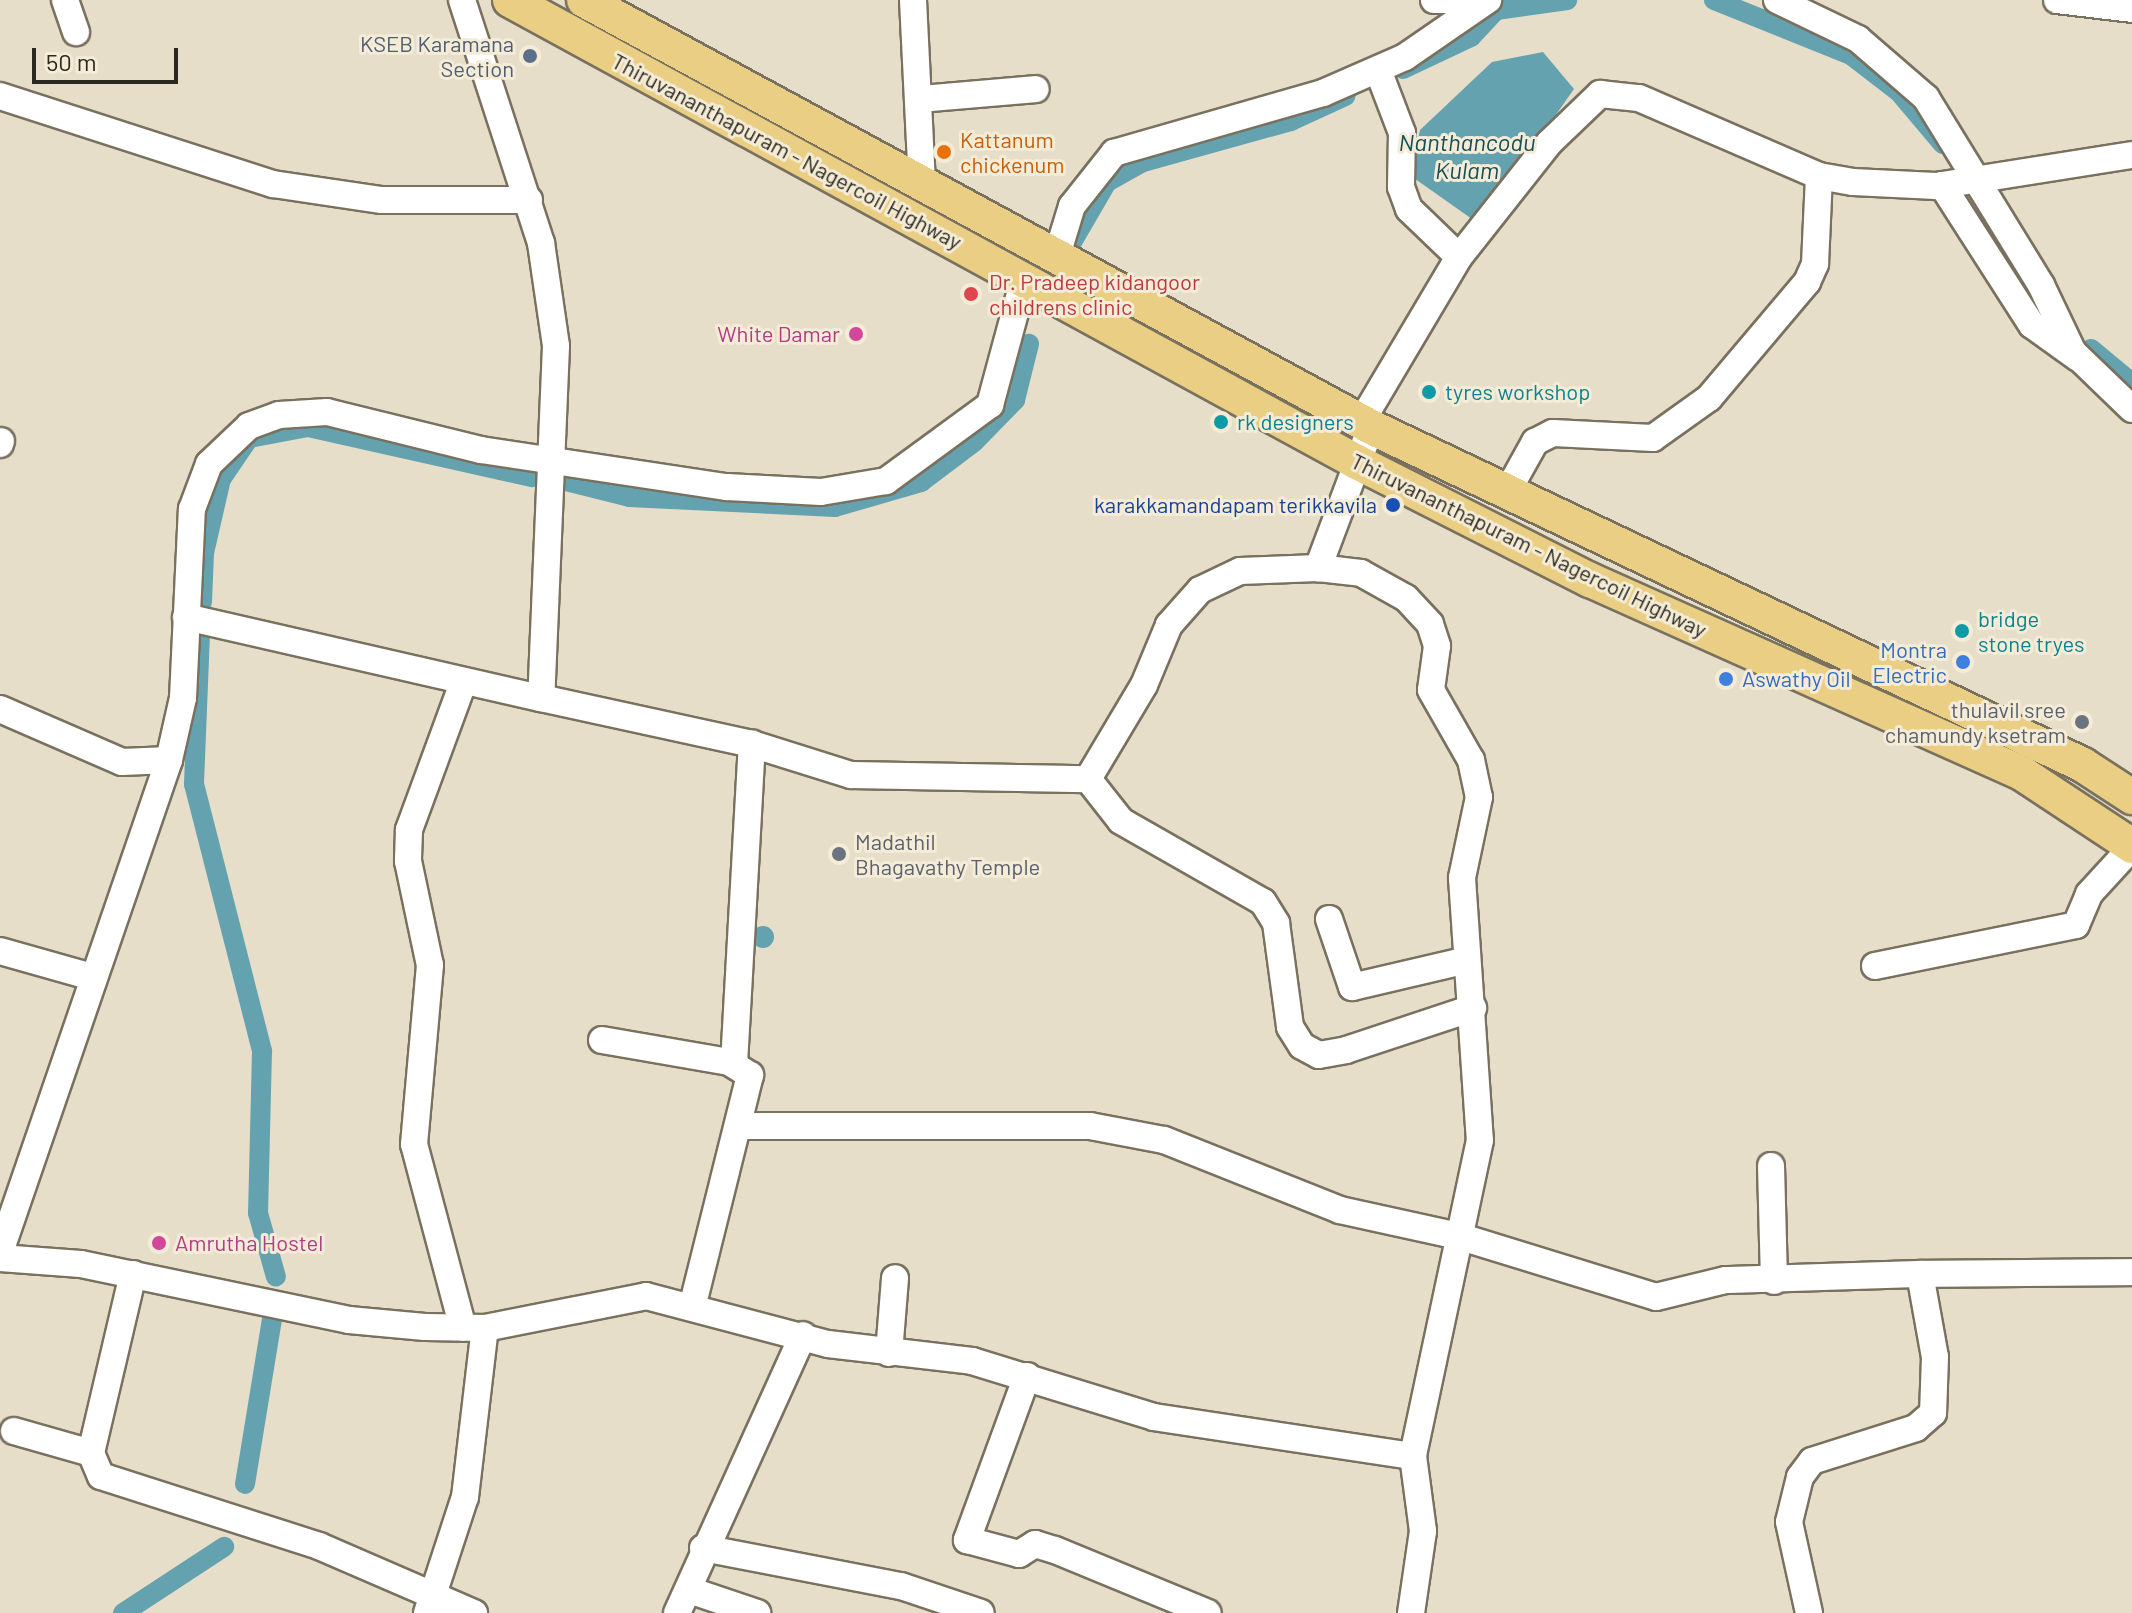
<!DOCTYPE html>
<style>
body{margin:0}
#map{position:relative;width:2132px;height:1613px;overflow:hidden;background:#e7deca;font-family:Barlow,sans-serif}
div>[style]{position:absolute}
.water>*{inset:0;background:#65a2b0}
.round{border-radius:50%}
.canal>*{height:20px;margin:-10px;padding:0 10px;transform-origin:10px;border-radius:10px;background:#65a2b0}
.roads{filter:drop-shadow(2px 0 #79715f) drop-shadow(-2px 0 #79715f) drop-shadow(0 2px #79715f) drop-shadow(0 -2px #79715f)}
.minor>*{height:26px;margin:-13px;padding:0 13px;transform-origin:13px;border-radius:13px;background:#fff}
.major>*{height:34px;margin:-17px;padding:0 17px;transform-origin:17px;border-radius:17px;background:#e9ce84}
.dots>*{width:22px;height:22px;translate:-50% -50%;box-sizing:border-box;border:4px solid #f4ecd7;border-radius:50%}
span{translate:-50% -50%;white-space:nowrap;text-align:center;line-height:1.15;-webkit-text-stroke:6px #f4ecd7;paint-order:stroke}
.service-label{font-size:22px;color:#4e5e75}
.right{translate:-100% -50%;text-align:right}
.food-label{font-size:22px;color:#c56008}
.left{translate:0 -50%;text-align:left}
.street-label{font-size:22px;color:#2b2820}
.health-label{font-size:22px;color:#be3a42}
.hotel-label{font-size:22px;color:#b23c85}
.culture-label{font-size:22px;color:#0d838f}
.transit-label{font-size:22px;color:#164399}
.shop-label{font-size:22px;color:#366cbe}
.worship-label{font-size:22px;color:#5b616d}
.water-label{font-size:24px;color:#174d58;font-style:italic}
.scale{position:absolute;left:32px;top:48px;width:146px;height:36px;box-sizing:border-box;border:4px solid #2b2820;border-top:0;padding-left:10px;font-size:24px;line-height:28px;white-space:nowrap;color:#2b2820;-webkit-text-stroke:6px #f4ecd7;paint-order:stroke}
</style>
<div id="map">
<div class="water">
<div style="clip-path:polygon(1543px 52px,1574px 89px,1479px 224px,1411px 176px,1420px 130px,1492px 62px)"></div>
<div class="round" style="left:752px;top:926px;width:22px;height:22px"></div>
</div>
<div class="canal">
<div style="left:1714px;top:0;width:148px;rotate:21.9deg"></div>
<div style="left:1851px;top:55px;width:61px;rotate:37.6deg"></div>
<div style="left:1899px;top:92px;width:68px;rotate:49.8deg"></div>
<div style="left:1403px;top:69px;width:75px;rotate:-25.2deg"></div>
<div style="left:1471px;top:37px;width:37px;rotate:-47deg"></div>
<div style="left:1496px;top:10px;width:72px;rotate:-8deg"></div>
<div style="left:1068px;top:249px;width:78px;rotate:-59.8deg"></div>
<div style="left:1107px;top:182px;width:41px;rotate:-29.1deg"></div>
<div style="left:1143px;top:162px;width:154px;rotate:-15.5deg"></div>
<div style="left:1291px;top:121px;width:60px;rotate:-24.8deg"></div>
<div style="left:2091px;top:349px;width:53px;rotate:39.7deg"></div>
<div style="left:562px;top:480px;width:69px;rotate:14.2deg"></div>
<div style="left:629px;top:497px;width:206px;rotate:2.8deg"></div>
<div style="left:835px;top:507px;width:90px;rotate:-16.2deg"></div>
<div style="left:921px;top:482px;width:66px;rotate:-37deg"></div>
<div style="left:974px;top:442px;width:59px;rotate:-45.7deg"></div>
<div style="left:1015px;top:400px;width:58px;rotate:-76deg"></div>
<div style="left:202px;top:602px;width:49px;rotate:-87.7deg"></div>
<div style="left:204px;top:553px;width:76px;rotate:-77.1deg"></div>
<div style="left:221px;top:479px;width:50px;rotate:-55.7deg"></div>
<div style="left:249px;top:438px;width:60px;rotate:-10.6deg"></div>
<div style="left:308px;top:427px;width:230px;rotate:12.6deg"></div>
<div style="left:200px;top:634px;width:150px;rotate:92.3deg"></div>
<div style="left:194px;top:784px;width:276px;rotate:75.7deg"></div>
<div style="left:262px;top:1051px;width:162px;rotate:91.4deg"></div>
<div style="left:258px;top:1213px;width:66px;rotate:74.3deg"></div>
<div style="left:245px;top:1484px;width:166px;rotate:-80.7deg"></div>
<div style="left:123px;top:1613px;width:121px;rotate:-33.2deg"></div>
</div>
<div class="roads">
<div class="minor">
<div style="left:65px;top:0;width:34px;rotate:71deg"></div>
<div style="left:462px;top:0;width:256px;rotate:72deg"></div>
<div style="left:541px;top:243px;width:104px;rotate:81.7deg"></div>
<div style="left:556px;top:346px;width:352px;rotate:92.4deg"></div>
<div style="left:541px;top:698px;width:216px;rotate:12.3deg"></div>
<div style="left:752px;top:744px;width:104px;rotate:17.4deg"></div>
<div style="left:851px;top:775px;width:237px;rotate:1deg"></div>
<div style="left:913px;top:0;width:183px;rotate:87.2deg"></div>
<div style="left:1434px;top:0;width:50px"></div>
<div style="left:1777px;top:0;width:90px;rotate:25.7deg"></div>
<div style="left:1858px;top:39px;width:90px;rotate:40.9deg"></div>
<div style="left:1926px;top:98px;width:220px;rotate:58.4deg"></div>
<div style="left:2041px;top:285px;width:74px;rotate:64.5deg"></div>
<div style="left:2073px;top:352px;width:82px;rotate:44deg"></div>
<div style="left:2057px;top:0;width:76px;rotate:6.8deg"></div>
<div style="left:1378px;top:70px;width:67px;rotate:69.1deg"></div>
<div style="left:1402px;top:133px;width:54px;rotate:91.1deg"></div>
<div style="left:1401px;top:187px;width:23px;rotate:70deg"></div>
<div style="left:1409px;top:209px;width:69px;rotate:43.8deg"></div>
<div style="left:0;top:96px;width:287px;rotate:17.9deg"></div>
<div style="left:273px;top:184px;width:110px;rotate:8.4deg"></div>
<div style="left:382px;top:200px;width:147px"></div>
<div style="left:920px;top:99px;width:116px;rotate:-4.9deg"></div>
<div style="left:1942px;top:185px;width:166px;rotate:57.3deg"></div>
<div style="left:2032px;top:325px;width:57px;rotate:35.7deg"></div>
<div style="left:1057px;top:255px;width:51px;rotate:-73deg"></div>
<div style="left:1072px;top:206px;width:68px;rotate:-51.6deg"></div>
<div style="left:1114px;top:153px;width:217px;rotate:-16deg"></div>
<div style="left:1323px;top:93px;width:90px;rotate:-23.7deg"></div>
<div style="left:1405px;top:57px;width:101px;rotate:-34.5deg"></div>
<div style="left:1361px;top:422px;width:192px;rotate:-59.3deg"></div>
<div style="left:1459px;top:257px;width:145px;rotate:-51.7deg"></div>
<div style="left:1549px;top:143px;width:71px;rotate:-43.9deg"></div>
<div style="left:1600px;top:94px;width:39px;rotate:6deg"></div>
<div style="left:1639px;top:98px;width:196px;rotate:23.4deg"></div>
<div style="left:1819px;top:176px;width:35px;rotate:10deg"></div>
<div style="left:1853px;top:182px;width:83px;rotate:2.8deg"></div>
<div style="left:1936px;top:186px;width:198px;rotate:-9deg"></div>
<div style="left:1371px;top:427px;width:151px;rotate:110.6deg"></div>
<div style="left:1318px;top:568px;width:43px;rotate:6.6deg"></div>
<div style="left:1361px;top:573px;width:51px;rotate:29.1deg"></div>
<div style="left:1406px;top:598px;width:35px;rotate:47deg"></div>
<div style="left:1430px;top:624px;width:23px;rotate:72deg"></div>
<div style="left:1437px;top:646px;width:44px;rotate:97.8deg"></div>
<div style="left:1431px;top:690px;width:81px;rotate:60.3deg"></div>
<div style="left:1471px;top:760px;width:38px;rotate:78deg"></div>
<div style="left:1479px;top:797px;width:83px;rotate:101.9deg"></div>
<div style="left:1462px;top:878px;width:263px;rotate:86.1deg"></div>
<div style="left:1480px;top:1140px;width:323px;rotate:102deg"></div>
<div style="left:1413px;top:1456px;width:76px;rotate:82.4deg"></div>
<div style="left:1423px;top:1531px;width:83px;rotate:98.3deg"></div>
<div style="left:0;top:444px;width:3px;rotate:-72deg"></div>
<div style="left:1506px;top:494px;width:60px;rotate:-60.9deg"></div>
<div style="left:1535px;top:442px;width:20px;rotate:-27deg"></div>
<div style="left:1553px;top:433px;width:100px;rotate:2.9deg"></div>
<div style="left:1653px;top:438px;width:69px;rotate:-35.5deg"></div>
<div style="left:1709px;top:398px;width:152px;rotate:-49.8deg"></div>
<div style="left:1807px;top:282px;width:20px;rotate:-66deg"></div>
<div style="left:1815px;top:264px;width:88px;rotate:-87.4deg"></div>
<div style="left:1318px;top:568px;width:78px;rotate:177.8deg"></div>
<div style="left:1240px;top:571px;width:44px;rotate:154.6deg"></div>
<div style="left:1200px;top:590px;width:47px;rotate:131.5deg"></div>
<div style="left:1169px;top:625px;width:65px;rotate:112.6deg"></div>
<div style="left:1144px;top:685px;width:109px;rotate:120.8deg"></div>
<div style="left:1088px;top:779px;width:53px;rotate:51.8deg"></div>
<div style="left:1121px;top:821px;width:163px;rotate:29.7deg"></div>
<div style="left:1263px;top:902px;width:25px;rotate:58deg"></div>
<div style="left:1276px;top:923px;width:105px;rotate:82.3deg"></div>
<div style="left:1290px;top:1027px;width:22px;rotate:58deg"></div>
<div style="left:1302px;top:1046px;width:19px;rotate:28deg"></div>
<div style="left:1319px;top:1055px;width:27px;rotate:-10deg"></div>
<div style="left:1346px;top:1050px;width:134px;rotate:-18.3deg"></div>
<div style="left:186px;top:617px;width:364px;rotate:12.9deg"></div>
<div style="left:463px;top:683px;width:157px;rotate:110.2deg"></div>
<div style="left:409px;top:830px;width:31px;rotate:92deg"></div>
<div style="left:408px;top:861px;width:106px;rotate:78.1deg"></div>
<div style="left:430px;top:965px;width:180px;rotate:95.1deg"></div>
<div style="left:414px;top:1144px;width:190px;rotate:75.1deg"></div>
<div style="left:0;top:709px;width:133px;rotate:23.5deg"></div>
<div style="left:122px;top:762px;width:47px;rotate:-2.4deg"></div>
<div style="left:169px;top:760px;width:64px;rotate:-77.3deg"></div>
<div style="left:183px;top:698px;width:189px;rotate:-87.3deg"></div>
<div style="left:192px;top:509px;width:48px;rotate:-69.3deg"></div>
<div style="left:209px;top:464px;width:55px;rotate:-43.5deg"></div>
<div style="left:249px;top:426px;width:32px;rotate:-20deg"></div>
<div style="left:279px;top:415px;width:48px;rotate:-3.6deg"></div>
<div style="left:327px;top:412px;width:159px;rotate:13.9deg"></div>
<div style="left:481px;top:450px;width:249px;rotate:8.6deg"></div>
<div style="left:727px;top:487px;width:94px;rotate:3deg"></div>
<div style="left:821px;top:492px;width:66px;rotate:-9.6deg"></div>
<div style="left:886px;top:481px;width:129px;rotate:-36.2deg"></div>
<div style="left:990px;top:405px;width:131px;rotate:-74.9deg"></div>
<div style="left:1329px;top:919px;width:72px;rotate:71.3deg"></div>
<div style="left:1352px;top:987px;width:118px;rotate:-13.2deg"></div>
<div style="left:0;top:951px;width:92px;rotate:15.7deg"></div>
<div style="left:1875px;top:966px;width:205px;rotate:-11.5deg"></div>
<div style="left:2076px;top:925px;width:34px;rotate:-67deg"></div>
<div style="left:2089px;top:894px;width:64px;rotate:-47.5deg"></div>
<div style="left:602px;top:1040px;width:129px;rotate:9.8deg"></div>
<div style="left:729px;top:1062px;width:25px;rotate:32deg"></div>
<div style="left:750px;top:1075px;width:239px;rotate:104deg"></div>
<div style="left:734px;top:1064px;width:321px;rotate:-86.8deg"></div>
<div style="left:738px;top:1126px;width:352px"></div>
<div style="left:1090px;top:1126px;width:75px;rotate:10.7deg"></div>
<div style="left:1164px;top:1140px;width:189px;rotate:21.7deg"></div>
<div style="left:1340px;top:1210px;width:121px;rotate:12.4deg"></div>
<div style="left:1458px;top:1236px;width:207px;rotate:17.1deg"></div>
<div style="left:1656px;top:1297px;width:72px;rotate:-13.7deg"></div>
<div style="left:1726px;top:1280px;width:194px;rotate:-1.8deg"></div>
<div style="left:1920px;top:1274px;width:84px;rotate:79.8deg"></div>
<div style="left:1935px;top:1357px;width:56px;rotate:92deg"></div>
<div style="left:1933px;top:1413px;width:23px;rotate:139deg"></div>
<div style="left:1916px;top:1428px;width:109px;rotate:162.4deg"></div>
<div style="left:1812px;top:1461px;width:20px;rotate:127deg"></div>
<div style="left:1800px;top:1477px;width:46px;rotate:103.7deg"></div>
<div style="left:1789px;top:1522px;width:93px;rotate:77.6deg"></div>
<div style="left:1771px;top:1166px;width:115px;rotate:88.5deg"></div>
<div style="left:0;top:1252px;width:520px;rotate:-71.04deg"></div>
<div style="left:0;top:1258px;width:81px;rotate:4.2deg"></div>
<div style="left:81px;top:1264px;width:274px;rotate:11.8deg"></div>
<div style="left:349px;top:1320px;width:76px;rotate:5.3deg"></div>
<div style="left:425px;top:1327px;width:60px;rotate:1deg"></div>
<div style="left:485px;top:1328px;width:164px;rotate:-11.2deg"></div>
<div style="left:646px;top:1296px;width:188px;rotate:14.8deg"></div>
<div style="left:828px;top:1344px;width:145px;rotate:6.7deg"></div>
<div style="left:972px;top:1361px;width:190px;rotate:17.1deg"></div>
<div style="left:1154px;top:1417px;width:262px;rotate:8.6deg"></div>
<div style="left:133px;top:1274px;width:184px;rotate:103.2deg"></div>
<div style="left:91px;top:1453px;width:25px;rotate:67deg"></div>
<div style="left:101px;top:1476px;width:229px;rotate:17.8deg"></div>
<div style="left:319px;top:1546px;width:169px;rotate:23.4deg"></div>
<div style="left:1920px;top:1274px;width:212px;rotate:-0.5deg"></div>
<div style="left:889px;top:1353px;width:75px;rotate:-85.4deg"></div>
<div style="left:1027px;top:1376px;width:175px;rotate:110.1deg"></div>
<div style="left:967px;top:1540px;width:54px;rotate:15.1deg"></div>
<div style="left:1019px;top:1554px;width:19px;rotate:-32deg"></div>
<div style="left:1035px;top:1544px;width:21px;rotate:17deg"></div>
<div style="left:1055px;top:1550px;width:165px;rotate:22.4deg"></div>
<div style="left:14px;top:1431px;width:80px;rotate:15.9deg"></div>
<div style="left:703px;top:1548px;width:202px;rotate:10.9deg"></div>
<div style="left:901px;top:1586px;width:84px;rotate:18.6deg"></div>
<div style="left:692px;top:1591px;width:69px;rotate:18.7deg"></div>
<div style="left:427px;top:1613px;width:122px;rotate:-71.9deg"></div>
<div style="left:465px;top:1497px;width:170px;rotate:-83.3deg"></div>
<div style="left:677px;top:1613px;width:305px;rotate:-65.6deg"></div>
</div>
<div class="major">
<div style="left:510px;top:0;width:965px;rotate:28.61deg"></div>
<div style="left:1357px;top:462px;width:261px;rotate:26.9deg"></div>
<div style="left:1590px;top:580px;width:474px;rotate:24.1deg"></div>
<div style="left:2023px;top:774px;width:131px;rotate:33.4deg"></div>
<div style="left:584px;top:0;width:895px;rotate:28.48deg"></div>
<div style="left:1371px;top:427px;width:788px;rotate:25.39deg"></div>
<div style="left:2083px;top:765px;width:59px;rotate:33.1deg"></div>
</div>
</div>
<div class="dots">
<div style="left:530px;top:56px;background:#5c6f8a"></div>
<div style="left:944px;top:152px;background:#e8710a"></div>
<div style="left:971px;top:294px;background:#e0444e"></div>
<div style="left:856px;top:334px;background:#d1479c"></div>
<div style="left:1429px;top:392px;background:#0f9aa8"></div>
<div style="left:1221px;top:422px;background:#0f9aa8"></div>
<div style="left:1393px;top:505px;background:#1a4fb4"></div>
<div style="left:1962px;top:631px;background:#0f9aa8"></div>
<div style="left:1963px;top:662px;background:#3f7fe0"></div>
<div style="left:1726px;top:679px;background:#3f7fe0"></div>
<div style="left:2082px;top:722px;background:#6b7280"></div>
<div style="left:839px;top:854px;background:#6b7280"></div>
<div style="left:159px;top:1243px;background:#d1479c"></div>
</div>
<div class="service-label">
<span class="right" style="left:514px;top:56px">KSEB Karamana<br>Section</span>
</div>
<div class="food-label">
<span class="left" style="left:960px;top:152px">Kattanum<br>chickenum</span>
</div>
<div class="street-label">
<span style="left:787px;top:151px;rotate:28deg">Thiruvananthapuram - Nagercoil Highway</span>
<span style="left:1529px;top:545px;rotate:26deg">Thiruvananthapuram - Nagercoil Highway</span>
</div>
<div class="health-label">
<span class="left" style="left:989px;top:294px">Dr. Pradeep kidangoor<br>childrens clinic</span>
</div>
<div class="hotel-label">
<span class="right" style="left:840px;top:334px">White Damar</span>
<span class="left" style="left:175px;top:1243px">Amrutha Hostel</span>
</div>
<div class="culture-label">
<span class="left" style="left:1445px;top:392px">tyres workshop</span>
<span class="left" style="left:1237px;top:422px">rk designers</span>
<span class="left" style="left:1978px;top:631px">bridge<br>stone tryes</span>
</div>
<div class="transit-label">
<span class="right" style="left:1377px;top:505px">karakkamandapam terikkavila</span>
</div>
<div class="shop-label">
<span class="right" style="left:1947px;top:662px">Montra<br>Electric</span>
<span class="left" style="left:1742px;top:679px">Aswathy Oil</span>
</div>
<div class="worship-label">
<span class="right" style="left:2066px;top:722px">thulavil sree<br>chamundy ksetram</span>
<span class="left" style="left:855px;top:854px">Madathil<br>Bhagavathy Temple</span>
</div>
<div class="water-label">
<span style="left:1467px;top:156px">Nanthancodu<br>Kulam</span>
</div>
<div class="scale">50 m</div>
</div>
